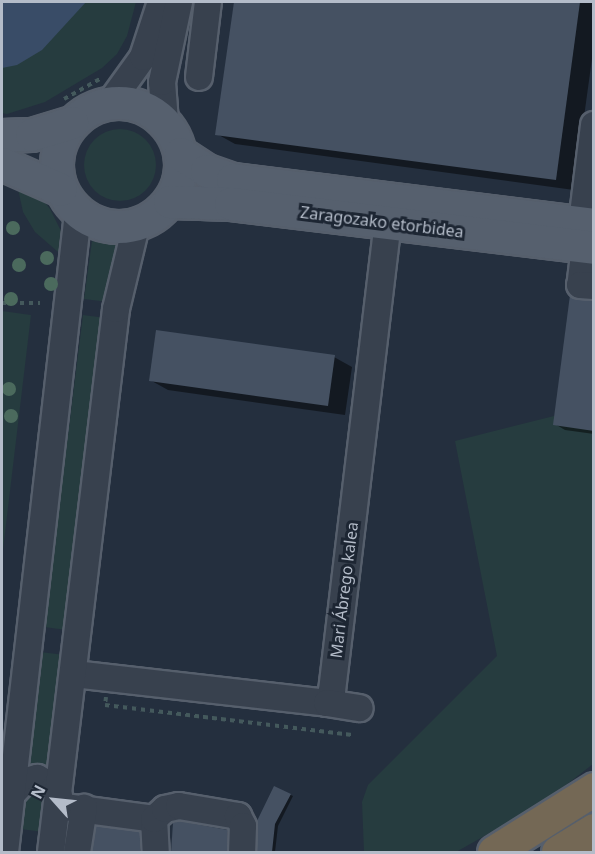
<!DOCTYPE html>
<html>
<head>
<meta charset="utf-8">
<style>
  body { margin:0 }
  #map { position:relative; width:595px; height:854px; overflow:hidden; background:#242f3e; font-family:"Noto Sans",sans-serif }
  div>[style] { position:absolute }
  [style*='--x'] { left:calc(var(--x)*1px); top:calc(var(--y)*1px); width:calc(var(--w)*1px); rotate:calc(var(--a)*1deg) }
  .green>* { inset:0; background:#263c3f }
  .round { border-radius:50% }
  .water>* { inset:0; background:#394c67 }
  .shadow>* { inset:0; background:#0007 }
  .building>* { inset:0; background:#455162 }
  .path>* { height:4px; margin-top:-2px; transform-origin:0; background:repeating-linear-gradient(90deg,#44595c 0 4.5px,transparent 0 9px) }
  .roads { filter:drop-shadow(2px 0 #565f6c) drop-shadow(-2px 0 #565f6c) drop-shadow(0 2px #565f6c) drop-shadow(0 -2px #565f6c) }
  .minor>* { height:26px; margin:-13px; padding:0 13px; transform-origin:13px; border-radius:13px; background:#38414e }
  .major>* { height:32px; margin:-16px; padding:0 16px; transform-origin:16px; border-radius:16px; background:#56606e }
  .major>.ring { margin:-16px; padding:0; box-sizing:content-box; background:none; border:32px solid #56606e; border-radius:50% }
  .highway>* { height:33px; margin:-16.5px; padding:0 16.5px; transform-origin:16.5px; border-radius:16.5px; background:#746855 }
  .trees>* { width:14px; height:14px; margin:-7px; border-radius:50%; background:#4b6a5d }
  span { translate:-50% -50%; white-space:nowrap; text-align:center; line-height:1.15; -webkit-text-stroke:6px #1d2633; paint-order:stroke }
  .street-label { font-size:16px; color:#b4bcc9 }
  .frame { position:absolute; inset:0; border:3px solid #b4bcc9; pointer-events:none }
  .north { position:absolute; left:24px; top:770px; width:60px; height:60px; -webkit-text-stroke:4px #1d2633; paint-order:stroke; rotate:297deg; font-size:16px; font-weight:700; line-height:24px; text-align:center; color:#b4bcc9 }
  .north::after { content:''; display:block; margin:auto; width:21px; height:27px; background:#b4bcc9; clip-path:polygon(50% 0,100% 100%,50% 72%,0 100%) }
</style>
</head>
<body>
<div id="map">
  <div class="green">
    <i style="clip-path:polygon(2px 2px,136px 2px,127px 36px,117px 54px,102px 68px,45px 102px,7px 114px,2px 113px)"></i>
    <i class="round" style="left:84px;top:129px;width:72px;height:72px"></i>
    <i style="clip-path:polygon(16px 180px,40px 196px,50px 209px,64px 237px,65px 258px,35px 232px,23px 212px)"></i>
    <i style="clip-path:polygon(92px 241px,118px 245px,108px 302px,84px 299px)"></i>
    <i style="clip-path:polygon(2px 311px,31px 315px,2px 558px)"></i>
    <i style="clip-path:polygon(83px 315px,106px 318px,67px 630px,44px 627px)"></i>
    <i style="clip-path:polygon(554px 416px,593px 431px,593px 764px,543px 803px,456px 852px,364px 852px,362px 802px,368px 785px,497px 656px,455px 441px)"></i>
    <i style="clip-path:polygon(40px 652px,65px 655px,50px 771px,26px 768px)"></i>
    <i style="clip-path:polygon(37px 787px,48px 797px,44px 832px,20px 829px,24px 795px)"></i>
  </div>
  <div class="water">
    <i style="clip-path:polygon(2px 2px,86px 2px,42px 50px,17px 65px,2px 68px)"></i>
  </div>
  <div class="shadow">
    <i style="clip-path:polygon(235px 2px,594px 2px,594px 44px,574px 190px,235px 144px,217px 134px)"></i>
    <i style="clip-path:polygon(594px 302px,594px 434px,565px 430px,555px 424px)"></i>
    <i style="clip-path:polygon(334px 357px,352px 367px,345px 415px,168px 390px,150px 380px)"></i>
    <i style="clip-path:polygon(275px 788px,293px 796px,278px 826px,275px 852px,257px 852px,258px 821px)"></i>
    <i style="clip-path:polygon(175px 824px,227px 831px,241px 839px,240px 852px,171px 852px)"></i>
    <i style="clip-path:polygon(98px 828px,139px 834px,153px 841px,151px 852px,94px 852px)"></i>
  </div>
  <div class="building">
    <i style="clip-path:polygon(234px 2px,580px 2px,556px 180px,215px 135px)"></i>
    <i style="clip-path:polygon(570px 295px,594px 301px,594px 431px,553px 425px)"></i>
    <i style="clip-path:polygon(156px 330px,335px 355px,328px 406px,149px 381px)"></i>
    <i style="clip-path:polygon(274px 786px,291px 794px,275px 824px,272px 852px,257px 852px,257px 821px)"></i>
    <i style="clip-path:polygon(179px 821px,228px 830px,227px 852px,171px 852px,173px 823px)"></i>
    <i style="clip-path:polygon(96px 826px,140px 832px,140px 852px,92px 852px)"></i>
  </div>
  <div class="path">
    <i style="--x:64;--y:99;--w:41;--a:-29.1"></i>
    <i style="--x:2;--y:303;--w:38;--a:0"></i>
    <i style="--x:106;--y:697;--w:8;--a:97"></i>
    <i style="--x:105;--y:705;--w:249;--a:6.9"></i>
  </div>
  <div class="roads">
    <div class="minor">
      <i style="--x:199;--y:77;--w:76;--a:-83.2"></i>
      <i style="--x:110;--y:103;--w:57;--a:-54.3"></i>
      <i style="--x:143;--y:57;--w:58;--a:-71.9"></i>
      <i style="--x:165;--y:122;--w:40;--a:-94.3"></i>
      <i style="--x:162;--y:82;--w:82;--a:-78"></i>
      <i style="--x:582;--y:223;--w:99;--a:-83"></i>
      <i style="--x:585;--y:247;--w:38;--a:97"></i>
      <i style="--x:580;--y:285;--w:14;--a:4"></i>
      <i style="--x:74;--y:674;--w:255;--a:6.5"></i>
      <i style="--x:327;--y:703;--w:13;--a:-67"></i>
      <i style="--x:332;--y:691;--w:471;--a:-83.2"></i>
      <i style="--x:327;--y:703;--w:33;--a:9"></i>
      <i style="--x:12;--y:794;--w:16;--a:-47"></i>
      <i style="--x:23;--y:782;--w:15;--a:-16"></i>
      <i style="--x:37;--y:778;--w:20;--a:27"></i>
      <i style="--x:55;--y:787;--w:10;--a:66"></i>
      <i style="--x:57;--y:806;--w:98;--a:7.6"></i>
      <i style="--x:154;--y:819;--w:33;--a:87"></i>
      <i style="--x:154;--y:819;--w:15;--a:-42"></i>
      <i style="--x:165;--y:809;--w:14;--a:-12"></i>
      <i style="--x:179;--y:806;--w:60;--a:9.6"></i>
      <i style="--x:238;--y:816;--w:11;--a:63"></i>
      <i style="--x:243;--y:826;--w:26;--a:92"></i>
      <i style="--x:5;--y:852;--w:643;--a:-83.48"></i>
      <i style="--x:51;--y:852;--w:547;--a:-83.17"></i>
      <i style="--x:116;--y:309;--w:85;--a:-76.5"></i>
      <i style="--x:77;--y:852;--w:45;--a:-81"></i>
    </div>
    <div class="major">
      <i class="ring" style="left:57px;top:103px;width:92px;height:92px"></i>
      <i style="--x:2;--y:136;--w:30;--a:-2"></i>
      <i style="--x:32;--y:135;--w:42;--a:-16.7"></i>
      <i style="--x:181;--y:154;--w:31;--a:33"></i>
      <i style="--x:207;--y:171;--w:28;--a:19"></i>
      <i style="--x:233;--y:180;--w:364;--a:7.1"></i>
      <i style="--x:2;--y:164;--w:64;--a:23.8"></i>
      <i style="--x:170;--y:202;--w:61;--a:1.9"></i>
      <i style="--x:231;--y:204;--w:366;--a:6.9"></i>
    </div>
    <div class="highway">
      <i style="--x:494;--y:852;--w:118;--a:-32.2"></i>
      <i style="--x:558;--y:852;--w:42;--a:-31.4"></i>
    </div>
  </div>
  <div class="trees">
    <i style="left:13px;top:228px"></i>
    <i style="left:47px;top:258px"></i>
    <i style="left:19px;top:265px"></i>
    <i style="left:51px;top:284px"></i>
    <i style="left:11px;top:299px"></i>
    <i style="left:9px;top:389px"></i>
    <i style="left:11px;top:416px"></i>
  </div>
  <div class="street-label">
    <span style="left:382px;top:222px;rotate:7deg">Zaragozako etorbidea</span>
    <span style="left:344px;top:590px;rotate:-83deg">Mari Ábrego kalea</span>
  </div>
  <div class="frame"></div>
  <div class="north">N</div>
</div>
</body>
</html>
